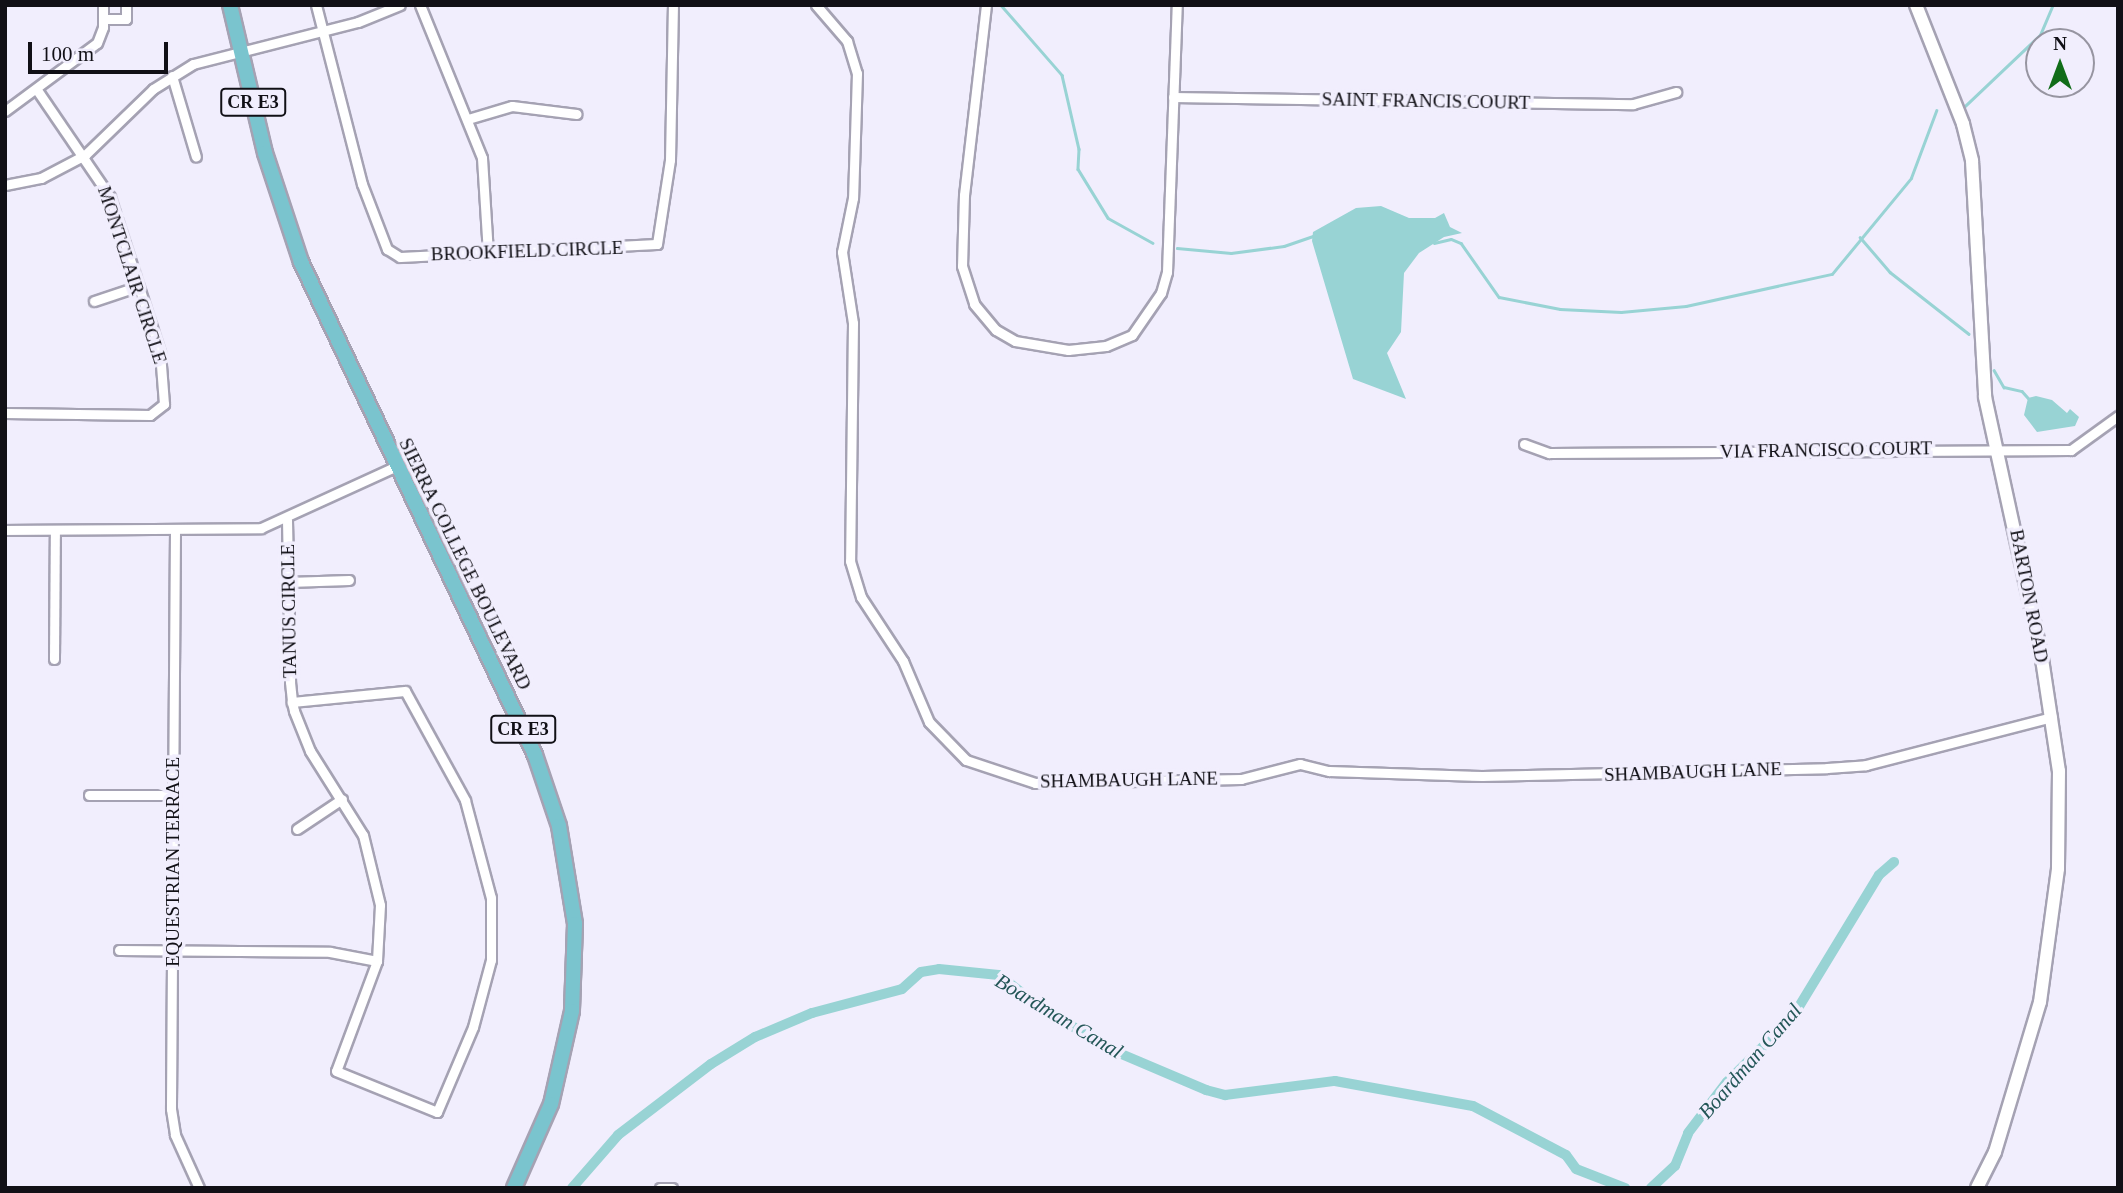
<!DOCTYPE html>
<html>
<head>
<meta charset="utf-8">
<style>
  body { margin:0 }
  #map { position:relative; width:2123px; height:1193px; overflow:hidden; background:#f1eefd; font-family:Georgia,serif }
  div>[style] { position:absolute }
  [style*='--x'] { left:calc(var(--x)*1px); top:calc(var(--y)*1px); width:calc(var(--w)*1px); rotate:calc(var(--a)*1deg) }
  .water>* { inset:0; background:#98d3d4 }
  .stream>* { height:2.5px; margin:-1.25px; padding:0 1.25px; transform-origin:1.25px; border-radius:1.25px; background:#98d3d4 }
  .canal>* { height:10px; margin:-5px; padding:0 5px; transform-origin:5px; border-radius:5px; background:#98d3d4 }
  .roads { filter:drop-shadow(2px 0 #a5a2b3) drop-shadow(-2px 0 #a5a2b3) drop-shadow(0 2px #a5a2b3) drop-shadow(0 -2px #a5a2b3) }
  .street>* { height:9px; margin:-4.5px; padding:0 4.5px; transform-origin:4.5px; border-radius:4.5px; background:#fff }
  .secondary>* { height:12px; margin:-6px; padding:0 6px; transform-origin:6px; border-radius:6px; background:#fff }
  .primary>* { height:14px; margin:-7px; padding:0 7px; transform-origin:7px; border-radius:7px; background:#7ac4ce }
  span { translate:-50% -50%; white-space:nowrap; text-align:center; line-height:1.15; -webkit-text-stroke:7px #f1eefd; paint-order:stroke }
  .shield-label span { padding:2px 5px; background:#f1eefd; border:2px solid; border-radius:5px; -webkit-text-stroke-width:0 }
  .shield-label { font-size:18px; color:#111016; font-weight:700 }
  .street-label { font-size:19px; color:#111016 }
  .water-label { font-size:21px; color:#235657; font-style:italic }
  .frame { position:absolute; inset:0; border:7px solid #111016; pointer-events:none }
  .north { position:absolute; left:2025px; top:28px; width:70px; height:70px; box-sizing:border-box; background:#f1eefd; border:2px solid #9795a1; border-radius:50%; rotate:0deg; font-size:19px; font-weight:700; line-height:28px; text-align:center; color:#111016 }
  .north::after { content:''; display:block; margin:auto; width:24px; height:32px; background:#116d19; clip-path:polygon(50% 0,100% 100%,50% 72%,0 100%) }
  .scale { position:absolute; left:28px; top:42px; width:140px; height:32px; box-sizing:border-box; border:4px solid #111016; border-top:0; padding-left:9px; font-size:21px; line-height:24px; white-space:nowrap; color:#111016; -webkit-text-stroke:5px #f1eefd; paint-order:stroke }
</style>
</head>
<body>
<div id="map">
  <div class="water">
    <i style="clip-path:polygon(1381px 206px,1409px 218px,1435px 218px,1444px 213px,1450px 227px,1462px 233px,1444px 237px,1419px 253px,1404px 273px,1401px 332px,1387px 353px,1406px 399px,1353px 379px,1312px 241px,1313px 232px,1356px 208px)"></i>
    <i style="clip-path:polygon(2036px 396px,2052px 400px,2067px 413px,2070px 409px,2079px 417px,2075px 426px,2037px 432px,2024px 415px,2028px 398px)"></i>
  </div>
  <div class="stream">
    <i style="--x:1001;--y:5;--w:93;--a:48.9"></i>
    <i style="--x:1062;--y:75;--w:76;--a:77.1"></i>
    <i style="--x:1079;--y:149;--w:20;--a:93"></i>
    <i style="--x:1078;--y:169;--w:57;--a:58.5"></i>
    <i style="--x:1108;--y:218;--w:51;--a:29.1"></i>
    <i style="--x:1964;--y:107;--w:105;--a:-43.5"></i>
    <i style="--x:2040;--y:35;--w:33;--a:-67"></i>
    <i style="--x:1860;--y:237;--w:46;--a:49.4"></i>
    <i style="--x:1890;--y:272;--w:100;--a:38.1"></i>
    <i style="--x:1434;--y:243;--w:17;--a:-13"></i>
    <i style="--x:1451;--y:239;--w:11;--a:22"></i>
    <i style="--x:1461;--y:243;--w:66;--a:54.9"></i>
    <i style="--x:1499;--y:297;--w:62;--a:11.1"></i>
    <i style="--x:1560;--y:309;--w:61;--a:2.8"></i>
    <i style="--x:1621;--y:312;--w:65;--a:-5.3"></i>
    <i style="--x:1686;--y:306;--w:149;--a:-12.4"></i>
    <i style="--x:1832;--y:274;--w:124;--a:-50.5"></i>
    <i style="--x:1911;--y:178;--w:72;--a:-69.5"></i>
    <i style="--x:1177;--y:248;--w:54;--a:5.3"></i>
    <i style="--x:1231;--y:253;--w:53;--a:-7.5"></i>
    <i style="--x:1284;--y:246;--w:31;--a:-19"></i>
    <i style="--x:1994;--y:370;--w:20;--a:60"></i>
    <i style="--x:2004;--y:387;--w:18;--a:13"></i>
    <i style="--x:2022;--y:391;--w:9;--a:49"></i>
  </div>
  <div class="canal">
    <i style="--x:572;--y:1188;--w:70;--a:-49"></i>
    <i style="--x:618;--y:1135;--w:117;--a:-37.4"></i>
    <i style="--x:711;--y:1064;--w:52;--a:-31.5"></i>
    <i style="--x:755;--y:1037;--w:62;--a:-22.8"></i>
    <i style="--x:812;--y:1013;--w:93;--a:-14.9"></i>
    <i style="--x:902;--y:989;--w:25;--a:-42"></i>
    <i style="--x:921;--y:972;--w:18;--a:-9"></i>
    <i style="--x:939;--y:969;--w:60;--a:5.7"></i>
    <i style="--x:999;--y:975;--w:57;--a:37.9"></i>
    <i style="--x:1044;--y:1010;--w:86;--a:29.8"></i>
    <i style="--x:1119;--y:1053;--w:95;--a:23"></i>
    <i style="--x:1206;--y:1090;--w:20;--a:15"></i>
    <i style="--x:1225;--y:1095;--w:111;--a:-7.3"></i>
    <i style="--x:1335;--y:1081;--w:140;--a:10.3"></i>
    <i style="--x:1473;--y:1106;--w:105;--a:27.8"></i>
    <i style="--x:1566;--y:1155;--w:17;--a:54"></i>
    <i style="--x:1576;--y:1169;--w:53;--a:21.2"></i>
    <i style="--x:1651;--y:1188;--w:33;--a:-43"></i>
    <i style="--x:1675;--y:1166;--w:35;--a:-68"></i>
    <i style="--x:1688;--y:1133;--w:64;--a:-52.6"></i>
    <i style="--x:1727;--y:1082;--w:91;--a:-44.6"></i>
    <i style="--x:1792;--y:1018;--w:167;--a:-58.7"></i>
    <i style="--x:1879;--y:875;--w:20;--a:-41"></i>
  </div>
  <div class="roads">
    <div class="street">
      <i style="--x:316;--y:5;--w:185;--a:75.6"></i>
      <i style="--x:362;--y:184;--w:70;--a:69"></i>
      <i style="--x:387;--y:249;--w:15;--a:32"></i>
      <i style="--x:400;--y:257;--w:257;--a:-2.9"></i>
      <i style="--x:657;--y:244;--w:85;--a:-81.2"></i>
      <i style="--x:670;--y:160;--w:155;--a:-88.9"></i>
      <i style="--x:420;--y:5;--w:165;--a:67.9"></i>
      <i style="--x:482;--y:158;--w:95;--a:86.4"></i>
      <i style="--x:816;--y:5;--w:48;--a:49.3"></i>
      <i style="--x:847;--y:41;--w:34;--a:73"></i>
      <i style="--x:857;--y:73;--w:125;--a:91.8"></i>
      <i style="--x:853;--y:198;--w:55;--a:101.5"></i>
      <i style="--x:842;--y:252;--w:72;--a:81.2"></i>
      <i style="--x:853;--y:323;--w:238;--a:90.7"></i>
      <i style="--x:850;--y:561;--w:38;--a:73"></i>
      <i style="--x:861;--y:597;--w:77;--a:56.7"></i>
      <i style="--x:903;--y:661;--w:66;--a:66.9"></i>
      <i style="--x:929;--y:722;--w:53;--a:45.8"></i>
      <i style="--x:966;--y:760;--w:73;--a:18.4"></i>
      <i style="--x:1035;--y:783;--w:206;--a:-1.1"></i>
      <i style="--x:1241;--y:779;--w:61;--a:-14.3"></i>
      <i style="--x:1300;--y:764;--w:30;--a:14"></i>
      <i style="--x:1329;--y:771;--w:153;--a:1.9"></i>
      <i style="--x:1482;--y:776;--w:345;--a:-1.3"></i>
      <i style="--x:1827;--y:768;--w:39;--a:-4"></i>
      <i style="--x:1866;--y:765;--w:192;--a:-14.5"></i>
      <i style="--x:986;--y:5;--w:191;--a:96.6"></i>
      <i style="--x:964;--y:195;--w:71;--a:91.6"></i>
      <i style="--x:962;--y:266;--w:40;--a:72"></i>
      <i style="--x:974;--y:304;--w:34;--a:50"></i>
      <i style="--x:996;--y:330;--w:22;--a:30"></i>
      <i style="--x:1015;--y:341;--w:54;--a:9.6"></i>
      <i style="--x:1068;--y:350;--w:38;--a:-6"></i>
      <i style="--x:1106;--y:346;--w:28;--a:-23"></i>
      <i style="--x:1132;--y:335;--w:51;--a:-55.4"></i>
      <i style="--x:1161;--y:293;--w:22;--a:-74"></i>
      <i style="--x:1167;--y:272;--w:267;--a:-87.9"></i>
      <i style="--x:103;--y:19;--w:23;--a:0"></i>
      <i style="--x:126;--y:19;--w:14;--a:-90"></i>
      <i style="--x:172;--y:76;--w:84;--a:73.5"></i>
      <i style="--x:1173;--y:97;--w:460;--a:0.9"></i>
      <i style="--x:1633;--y:104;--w:45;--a:-15.6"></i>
      <i style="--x:5;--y:111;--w:114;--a:-36.5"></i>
      <i style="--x:97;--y:43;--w:17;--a:-69"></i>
      <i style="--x:103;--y:27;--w:22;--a:-90"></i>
      <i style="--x:468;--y:119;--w:46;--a:-16.5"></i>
      <i style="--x:512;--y:106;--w:65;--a:7"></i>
      <i style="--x:5;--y:185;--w:37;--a:-11"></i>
      <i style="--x:41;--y:178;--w:50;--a:-27.6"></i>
      <i style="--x:85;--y:155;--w:95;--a:-44.1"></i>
      <i style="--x:153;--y:89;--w:47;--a:-32"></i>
      <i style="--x:193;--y:64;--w:170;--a:-14.3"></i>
      <i style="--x:358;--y:22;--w:45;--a:-22"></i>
      <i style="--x:94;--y:301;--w:47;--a:-18.4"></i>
      <i style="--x:5;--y:413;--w:145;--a:0.8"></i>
      <i style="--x:150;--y:415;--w:18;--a:-38"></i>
      <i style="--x:164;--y:404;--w:52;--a:-94.4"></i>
      <i style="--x:160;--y:352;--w:163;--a:-107.9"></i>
      <i style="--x:110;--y:197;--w:130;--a:-124.3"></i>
      <i style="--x:1524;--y:444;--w:27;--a:20"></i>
      <i style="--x:1549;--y:453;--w:522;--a:-0.33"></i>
      <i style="--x:2071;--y:450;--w:58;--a:-35.9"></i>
      <i style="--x:287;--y:520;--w:162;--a:88.9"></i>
      <i style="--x:290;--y:682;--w:20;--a:84"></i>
      <i style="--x:292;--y:702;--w:9;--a:77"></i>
      <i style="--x:294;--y:711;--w:43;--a:68.2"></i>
      <i style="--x:310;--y:751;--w:99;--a:57.8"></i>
      <i style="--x:363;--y:835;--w:72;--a:76.3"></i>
      <i style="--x:380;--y:905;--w:56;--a:93.1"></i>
      <i style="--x:377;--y:961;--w:117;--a:110.4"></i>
      <i style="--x:336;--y:1071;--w:109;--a:22.1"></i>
      <i style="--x:437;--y:1112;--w:92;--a:-67"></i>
      <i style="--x:473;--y:1027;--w:69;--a:-75"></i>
      <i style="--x:491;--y:960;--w:62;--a:-90"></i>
      <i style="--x:491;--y:898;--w:101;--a:-104.9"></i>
      <i style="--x:465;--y:800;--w:124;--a:-118.8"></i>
      <i style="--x:405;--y:691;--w:114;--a:174.4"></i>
      <i style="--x:5;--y:530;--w:256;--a:-0.4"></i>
      <i style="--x:261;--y:528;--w:149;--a:-24.5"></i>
      <i style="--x:175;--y:531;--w:578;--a:90.4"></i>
      <i style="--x:171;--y:1109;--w:26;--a:81"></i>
      <i style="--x:175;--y:1135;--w:58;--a:65.6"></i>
      <i style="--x:288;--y:582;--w:61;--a:-1.9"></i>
      <i style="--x:54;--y:659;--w:128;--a:-89.6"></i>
      <i style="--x:89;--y:795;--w:84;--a:0"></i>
      <i style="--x:297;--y:829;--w:54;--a:-33.7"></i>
      <i style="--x:119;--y:950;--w:211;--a:0.5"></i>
      <i style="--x:330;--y:952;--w:48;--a:10.8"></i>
      <i style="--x:660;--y:1188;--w:12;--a:0"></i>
    </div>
    <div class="secondary">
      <i style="--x:1916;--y:5;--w:128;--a:68.4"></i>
      <i style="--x:1963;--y:124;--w:38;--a:76"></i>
      <i style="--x:1972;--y:161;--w:236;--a:86.8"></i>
      <i style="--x:1985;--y:397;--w:268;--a:77.7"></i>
      <i style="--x:2042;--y:659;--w:113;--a:81.4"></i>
      <i style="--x:2059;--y:771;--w:98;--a:90.6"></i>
      <i style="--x:2058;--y:869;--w:134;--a:97.7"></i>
      <i style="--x:2040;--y:1002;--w:157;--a:106.7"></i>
      <i style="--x:1995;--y:1152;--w:40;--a:116.6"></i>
    </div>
    <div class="primary">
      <i style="--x:230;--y:5;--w:152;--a:76.7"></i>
      <i style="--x:265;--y:153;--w:115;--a:71.7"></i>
      <i style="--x:301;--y:262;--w:546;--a:64.61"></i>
      <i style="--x:535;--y:755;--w:75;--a:71.3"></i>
      <i style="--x:559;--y:826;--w:99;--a:80.7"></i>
      <i style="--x:575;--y:924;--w:87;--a:92"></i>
      <i style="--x:572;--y:1011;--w:95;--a:102.7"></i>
      <i style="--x:551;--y:1104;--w:92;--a:113.8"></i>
    </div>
  </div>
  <div class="shield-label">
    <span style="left:253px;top:102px">CR E3</span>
    <span style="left:523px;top:729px">CR E3</span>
  </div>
  <div class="street-label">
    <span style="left:1426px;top:101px;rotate:1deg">SAINT FRANCIS COURT</span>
    <span style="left:527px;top:251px;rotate:-2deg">BROOKFIELD CIRCLE</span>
    <span style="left:132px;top:275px;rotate:72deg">MONTCLAIR CIRCLE</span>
    <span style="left:1826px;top:450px;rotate:-1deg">VIA FRANCISCO COURT</span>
    <span style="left:465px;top:564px;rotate:64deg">SIERRA COLLEGE BOULEVARD</span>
    <span style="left:2029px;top:596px;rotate:79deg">BARTON ROAD</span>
    <span style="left:289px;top:611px;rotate:-91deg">TANUS CIRCLE</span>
    <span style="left:1693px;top:772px;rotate:-2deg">SHAMBAUGH LANE</span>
    <span style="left:1129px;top:780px;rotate:-1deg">SHAMBAUGH LANE</span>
    <span style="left:173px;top:862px;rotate:-90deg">EQUESTRIAN TERRACE</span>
  </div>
  <div class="water-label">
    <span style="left:1059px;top:1016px;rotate:31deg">Boardman Canal</span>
    <span style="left:1750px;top:1061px;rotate:-49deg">Boardman Canal</span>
  </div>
  <div class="frame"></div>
  <div class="north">N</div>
  <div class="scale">100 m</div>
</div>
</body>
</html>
